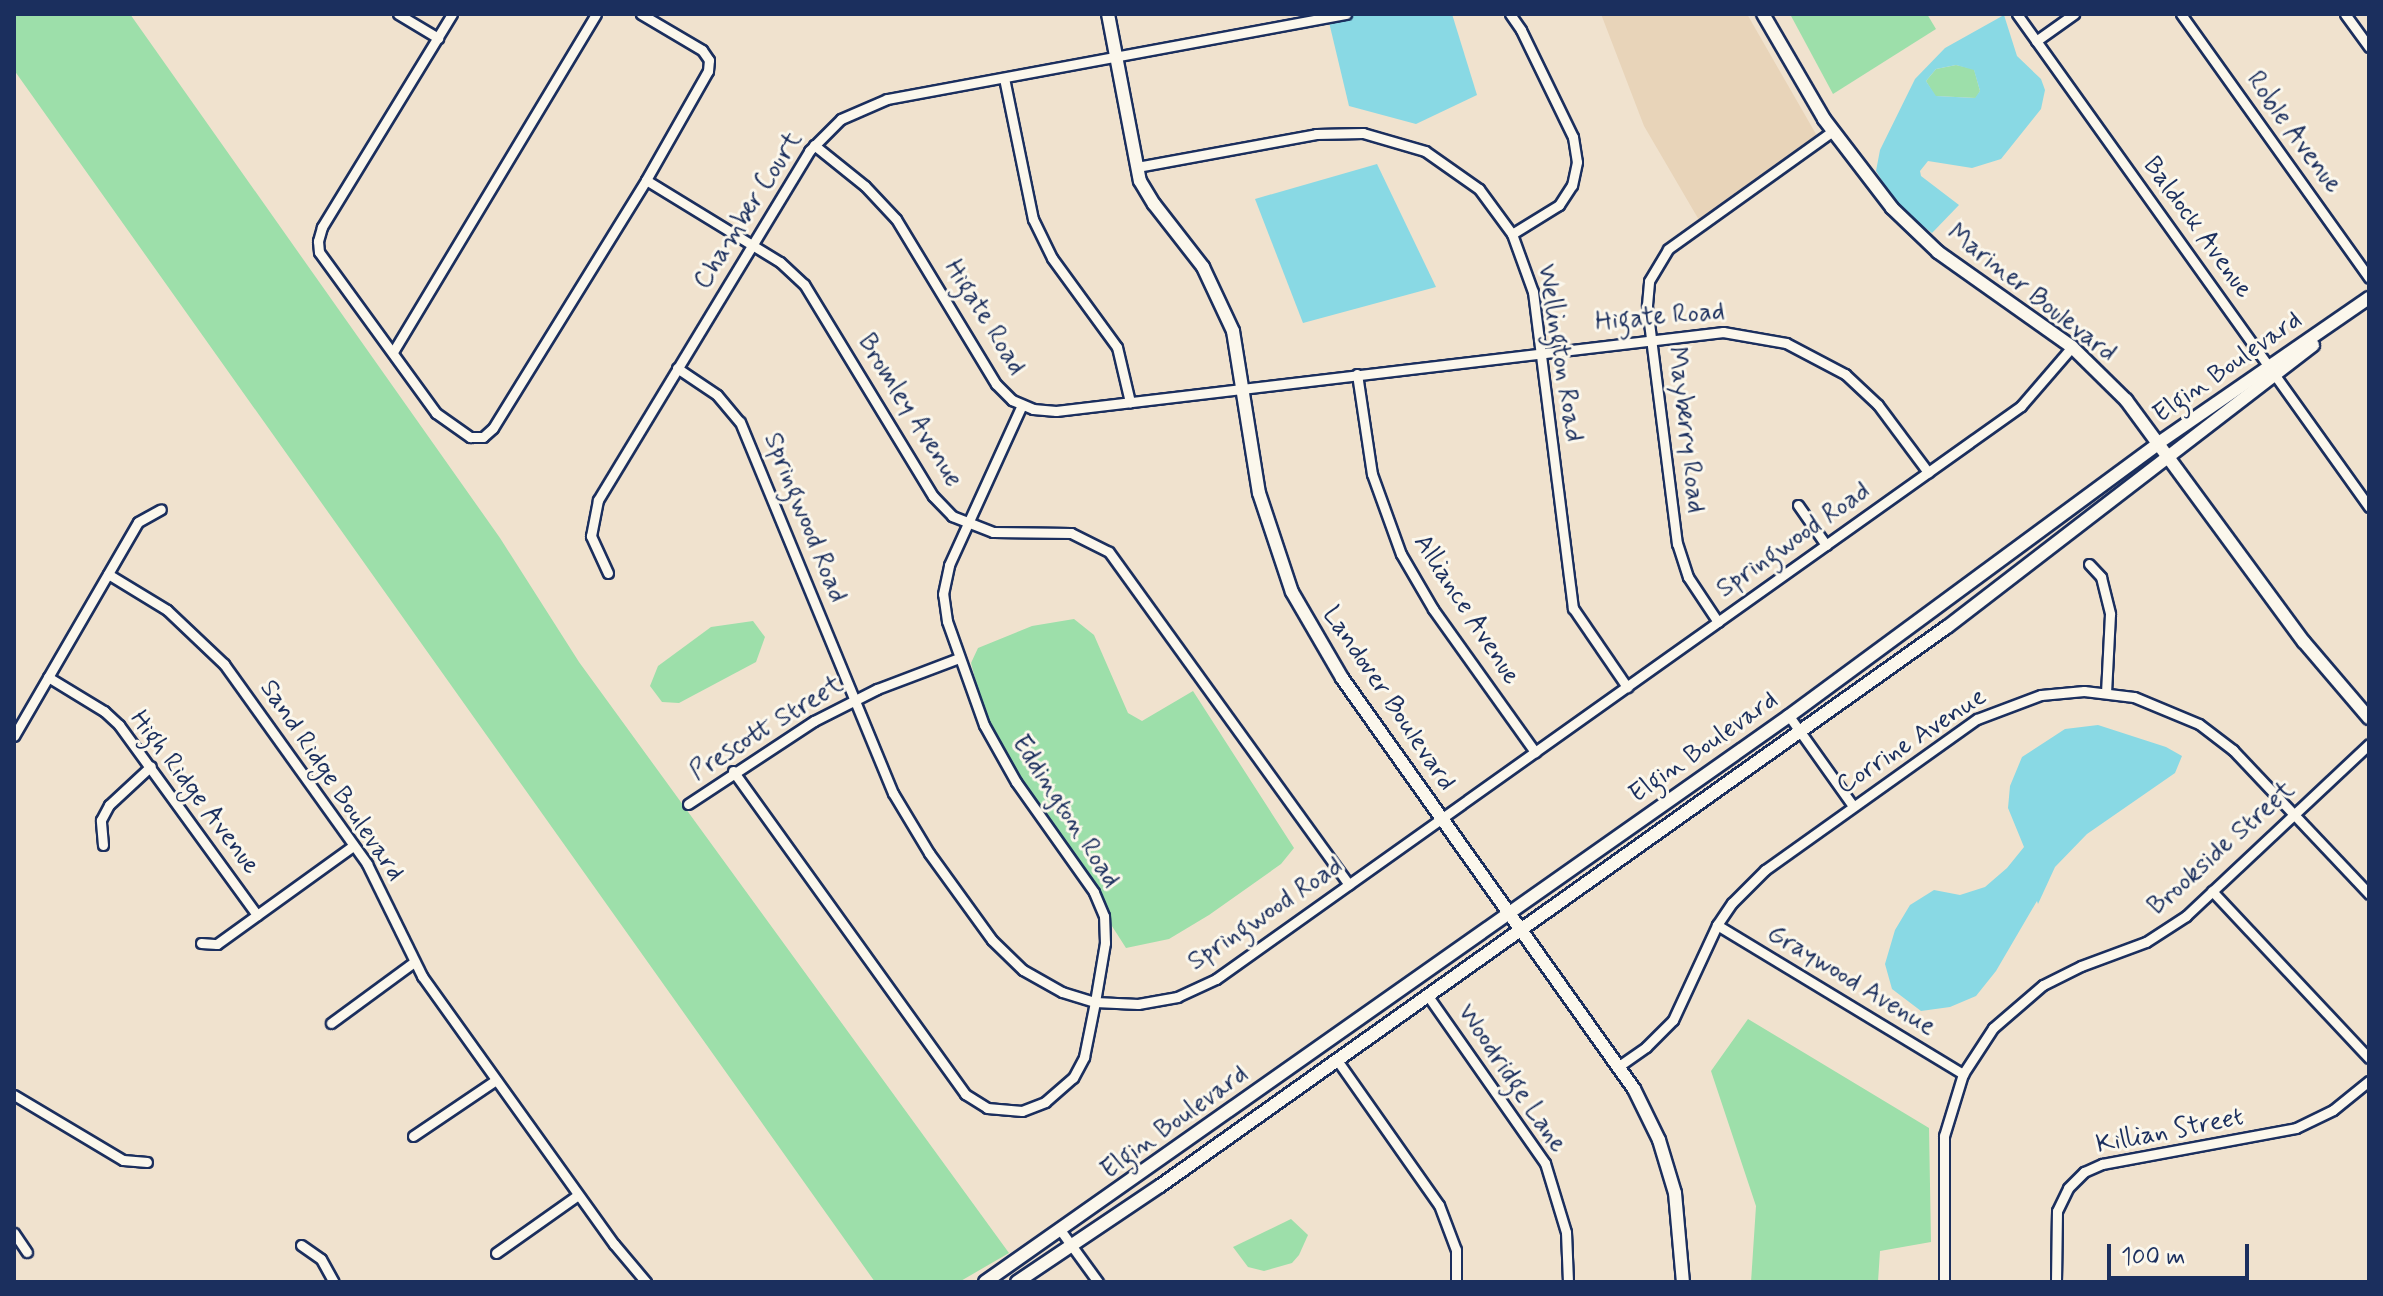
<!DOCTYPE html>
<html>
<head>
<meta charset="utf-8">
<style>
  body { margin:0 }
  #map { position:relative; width:2383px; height:1296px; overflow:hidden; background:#f0e2ce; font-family:Mynerve,sans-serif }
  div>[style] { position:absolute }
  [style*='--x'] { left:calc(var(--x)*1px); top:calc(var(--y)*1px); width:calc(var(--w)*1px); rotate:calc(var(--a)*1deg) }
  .built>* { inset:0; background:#e8d4b9 }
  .green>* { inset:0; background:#9ddfaa }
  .water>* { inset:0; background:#89d9e4 }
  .roads { filter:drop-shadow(2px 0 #1b2f5e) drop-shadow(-2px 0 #1b2f5e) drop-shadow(0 2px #1b2f5e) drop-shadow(0 -2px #1b2f5e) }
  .street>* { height:9px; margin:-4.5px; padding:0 4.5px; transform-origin:4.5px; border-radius:4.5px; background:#fbf7ec }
  .secondary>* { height:12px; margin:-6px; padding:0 6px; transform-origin:6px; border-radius:6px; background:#fbf7ec }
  span { translate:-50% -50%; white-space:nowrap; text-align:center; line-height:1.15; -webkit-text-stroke:6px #fbf7ec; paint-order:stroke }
  .street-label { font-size:26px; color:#1b2f5e }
  .frame { position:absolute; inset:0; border:16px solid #1b2f5e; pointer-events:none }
  .scale { position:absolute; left:2107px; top:1244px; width:142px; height:36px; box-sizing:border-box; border:4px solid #1b2f5e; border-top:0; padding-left:10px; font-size:24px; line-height:28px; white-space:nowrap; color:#1b2f5e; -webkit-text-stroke:6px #fbf7ec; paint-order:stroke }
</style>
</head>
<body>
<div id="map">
  <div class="built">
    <i style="clip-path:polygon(1601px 14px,1747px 14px,1824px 148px,1774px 178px,1706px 232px,1644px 126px)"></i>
  </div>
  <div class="green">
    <i style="clip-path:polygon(14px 14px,130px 14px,500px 538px,579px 662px,1009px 1253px,959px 1282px,875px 1282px,14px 70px)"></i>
    <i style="clip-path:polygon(1790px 14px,1927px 14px,1936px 29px,1833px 94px)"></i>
    <i style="clip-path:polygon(1956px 65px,1974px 69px,1980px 91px,1976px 98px,1935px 96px,1926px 81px,1936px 69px)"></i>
    <i style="clip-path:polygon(1074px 619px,1094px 635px,1128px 713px,1142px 721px,1193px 691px,1294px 848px,1281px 864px,1209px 915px,1169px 939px,1126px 948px,1017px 778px,984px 713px,971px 663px,978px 648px,1032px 626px)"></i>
    <i style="clip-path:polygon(753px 621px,765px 637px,756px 662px,679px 703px,662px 702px,650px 686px,658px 666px,711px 627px)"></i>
    <i style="clip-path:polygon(1748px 1019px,1929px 1128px,1931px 1242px,1880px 1251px,1878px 1282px,1751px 1282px,1756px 1206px,1711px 1071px)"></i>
    <i style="clip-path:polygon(1291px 1219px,1308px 1235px,1299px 1255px,1292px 1263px,1264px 1271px,1248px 1267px,1233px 1247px)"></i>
  </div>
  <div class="water">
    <i style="clip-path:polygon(1358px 14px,1452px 14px,1477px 95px,1416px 124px,1349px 106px,1328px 18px)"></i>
    <i style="clip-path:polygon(evenodd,2004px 15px,2017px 56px,2041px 79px,2045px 90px,2041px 109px,2001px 159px,1972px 168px,1928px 161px,1920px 171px,1921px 176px,1959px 205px,1932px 233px,1899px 208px,1876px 171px,1880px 150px,1915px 79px,1945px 48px,2004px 15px,1956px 65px,1974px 70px,1980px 91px,1975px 98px,1936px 96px,1926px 81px,1936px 69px,1956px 65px)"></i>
    <i style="clip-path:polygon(1377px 164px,1436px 287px,1303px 323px,1255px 199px)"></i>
    <i style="clip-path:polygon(2098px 725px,2166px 747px,2182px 756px,2175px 773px,2087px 834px,2055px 867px,2038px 904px,2037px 901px,1996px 971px,1976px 996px,1950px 1007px,1921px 1011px,1892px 989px,1885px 964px,1895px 930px,1910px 905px,1934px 890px,1960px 895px,1985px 887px,2007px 868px,2024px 847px,2008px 808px,2010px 786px,2022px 757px,2065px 729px)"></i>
  </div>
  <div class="roads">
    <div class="street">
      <i style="--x:398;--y:14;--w:47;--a:31"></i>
      <i style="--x:452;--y:14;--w:250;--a:121.4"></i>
      <i style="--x:322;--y:227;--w:15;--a:106"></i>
      <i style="--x:318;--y:241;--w:11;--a:85"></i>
      <i style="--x:319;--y:252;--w:199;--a:54"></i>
      <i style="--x:436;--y:413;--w:42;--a:35.2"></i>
      <i style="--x:470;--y:437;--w:13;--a:0"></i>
      <i style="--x:483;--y:437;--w:13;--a:-42"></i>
      <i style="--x:493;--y:428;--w:291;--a:-58.3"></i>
      <i style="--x:646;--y:180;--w:125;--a:-60.4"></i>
      <i style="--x:708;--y:71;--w:11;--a:-85"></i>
      <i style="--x:709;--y:60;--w:12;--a:-125"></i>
      <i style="--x:702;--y:50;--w:71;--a:-149.5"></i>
      <i style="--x:1510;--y:14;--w:19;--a:55"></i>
      <i style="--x:1521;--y:30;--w:119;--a:64.1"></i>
      <i style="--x:1573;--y:137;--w:25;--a:81"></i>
      <i style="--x:1577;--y:162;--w:24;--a:102"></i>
      <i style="--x:1572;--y:185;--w:24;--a:123"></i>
      <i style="--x:1559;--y:205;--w:55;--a:148.3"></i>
      <i style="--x:2017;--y:14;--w:606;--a:54.47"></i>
      <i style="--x:2181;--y:14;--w:324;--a:54.5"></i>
      <i style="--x:2345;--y:14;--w:41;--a:54"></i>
      <i style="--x:2036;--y:41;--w:47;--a:-35.4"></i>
      <i style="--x:1004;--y:78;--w:144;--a:78.4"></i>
      <i style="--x:1033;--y:219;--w:43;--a:64"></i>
      <i style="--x:1052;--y:258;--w:110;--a:53.9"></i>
      <i style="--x:1117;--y:347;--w:57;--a:76.7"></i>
      <i style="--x:814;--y:145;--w:65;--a:38.8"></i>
      <i style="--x:865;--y:186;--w:45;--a:46.8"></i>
      <i style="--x:896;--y:219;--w:193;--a:58.8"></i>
      <i style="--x:996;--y:384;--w:23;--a:45"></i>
      <i style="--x:1012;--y:400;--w:23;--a:23"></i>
      <i style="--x:1033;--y:409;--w:23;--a:5"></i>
      <i style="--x:1056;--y:411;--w:672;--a:-6.75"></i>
      <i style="--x:1723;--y:332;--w:64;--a:9.9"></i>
      <i style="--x:1786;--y:343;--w:67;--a:27.7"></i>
      <i style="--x:1845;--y:374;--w:45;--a:43.2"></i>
      <i style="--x:1878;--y:405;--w:84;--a:53.3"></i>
      <i style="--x:1137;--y:167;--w:182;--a:-10.4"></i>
      <i style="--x:1316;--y:134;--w:47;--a:-1.2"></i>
      <i style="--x:1363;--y:133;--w:65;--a:16.2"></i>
      <i style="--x:1425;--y:151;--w:66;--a:35.1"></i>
      <i style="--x:1479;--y:189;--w:56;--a:53.7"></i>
      <i style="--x:1512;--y:234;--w:62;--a:70.1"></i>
      <i style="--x:1533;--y:292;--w:319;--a:82.8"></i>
      <i style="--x:1573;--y:608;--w:96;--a:55.6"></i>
      <i style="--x:646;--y:180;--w:157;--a:31.5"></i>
      <i style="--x:780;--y:262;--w:33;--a:43"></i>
      <i style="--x:804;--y:284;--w:248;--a:58.7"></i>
      <i style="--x:933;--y:496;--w:28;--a:46"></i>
      <i style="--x:952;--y:516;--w:44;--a:21.3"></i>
      <i style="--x:993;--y:532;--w:78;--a:0.7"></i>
      <i style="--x:1071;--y:533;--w:42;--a:26.6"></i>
      <i style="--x:1109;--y:552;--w:410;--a:54.2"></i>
      <i style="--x:393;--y:352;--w:394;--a:-59"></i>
      <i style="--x:677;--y:368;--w:48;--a:34"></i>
      <i style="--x:717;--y:395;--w:35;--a:50"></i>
      <i style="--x:740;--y:422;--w:401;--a:67.6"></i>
      <i style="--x:893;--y:793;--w:70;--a:59"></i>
      <i style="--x:929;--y:853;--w:107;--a:54.1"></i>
      <i style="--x:992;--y:940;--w:43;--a:44.1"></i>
      <i style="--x:1023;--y:970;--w:45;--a:29.4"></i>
      <i style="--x:1062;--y:992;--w:34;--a:17"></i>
      <i style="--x:1095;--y:1002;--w:43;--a:2.7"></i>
      <i style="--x:1138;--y:1004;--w:40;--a:-10"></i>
      <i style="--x:1177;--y:997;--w:43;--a:-24.8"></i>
      <i style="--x:1216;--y:979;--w:988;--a:-35.44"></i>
      <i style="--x:2021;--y:406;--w:78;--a:-49.2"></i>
      <i style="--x:1357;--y:374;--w:101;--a:81.5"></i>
      <i style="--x:1372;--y:474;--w:85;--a:70.1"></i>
      <i style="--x:1401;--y:554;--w:64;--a:59.8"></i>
      <i style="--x:1433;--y:609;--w:176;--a:54.5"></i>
      <i style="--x:1798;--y:505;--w:49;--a:55"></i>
      <i style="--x:2089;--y:564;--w:18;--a:47"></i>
      <i style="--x:2101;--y:577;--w:38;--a:76"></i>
      <i style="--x:2110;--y:614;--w:78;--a:92.9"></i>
      <i style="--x:608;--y:573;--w:41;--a:-114.7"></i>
      <i style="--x:591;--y:536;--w:37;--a:-79"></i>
      <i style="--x:598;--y:500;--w:408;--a:-58.8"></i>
      <i style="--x:809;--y:151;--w:45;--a:-45"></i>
      <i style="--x:841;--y:119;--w:50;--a:-23.5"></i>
      <i style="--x:887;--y:99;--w:467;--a:-10.5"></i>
      <i style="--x:108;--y:574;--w:69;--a:31.4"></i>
      <i style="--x:167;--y:610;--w:79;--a:43.5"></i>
      <i style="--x:224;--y:664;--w:246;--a:54.4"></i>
      <i style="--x:367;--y:864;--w:125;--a:63.8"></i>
      <i style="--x:422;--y:976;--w:330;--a:54.4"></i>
      <i style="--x:614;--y:1244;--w:50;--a:49.9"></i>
      <i style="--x:1718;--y:622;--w:54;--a:-123.7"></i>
      <i style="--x:1688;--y:577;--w:35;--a:-108"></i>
      <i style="--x:1677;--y:544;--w:241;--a:-97.2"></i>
      <i style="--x:1647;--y:305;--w:24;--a:-85"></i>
      <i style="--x:1649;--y:281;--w:37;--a:-59"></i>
      <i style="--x:1668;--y:249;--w:203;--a:-35.6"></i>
      <i style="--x:48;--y:677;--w:66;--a:31.3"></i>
      <i style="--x:104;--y:711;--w:21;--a:43"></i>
      <i style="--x:119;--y:725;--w:235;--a:54"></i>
      <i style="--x:1789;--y:716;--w:110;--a:54.6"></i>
      <i style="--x:14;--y:736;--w:247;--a:-59.9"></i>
      <i style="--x:138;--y:522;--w:26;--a:-29"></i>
      <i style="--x:733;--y:771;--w:398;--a:54.3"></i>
      <i style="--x:965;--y:1094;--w:26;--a:32"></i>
      <i style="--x:987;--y:1108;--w:35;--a:5"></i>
      <i style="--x:1022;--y:1111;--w:25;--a:-21"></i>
      <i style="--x:1045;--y:1102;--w:37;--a:-41"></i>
      <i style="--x:1073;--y:1078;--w:24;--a:-62"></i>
      <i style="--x:1084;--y:1057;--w:56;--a:-78.7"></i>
      <i style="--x:1095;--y:1002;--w:60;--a:-80.4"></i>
      <i style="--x:1105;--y:943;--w:27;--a:-92"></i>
      <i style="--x:1104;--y:916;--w:26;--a:-113"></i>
      <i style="--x:1094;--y:892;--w:135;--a:-125.3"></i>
      <i style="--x:1016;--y:782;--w:65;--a:-119.3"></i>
      <i style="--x:984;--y:725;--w:110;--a:-109.6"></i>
      <i style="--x:947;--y:621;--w:27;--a:-98"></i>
      <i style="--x:943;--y:594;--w:30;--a:-78"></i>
      <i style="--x:949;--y:565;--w:176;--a:-65.5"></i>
      <i style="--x:688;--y:804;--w:151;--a:-33.4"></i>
      <i style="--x:814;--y:721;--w:71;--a:-26.9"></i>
      <i style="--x:877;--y:689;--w:88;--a:-20.7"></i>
      <i style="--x:103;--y:845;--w:25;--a:-95"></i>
      <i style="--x:101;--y:820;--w:17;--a:-62"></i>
      <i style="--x:109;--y:805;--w:57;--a:-42.9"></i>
      <i style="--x:2212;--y:891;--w:229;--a:46.8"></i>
      <i style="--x:1717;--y:925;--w:288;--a:31.2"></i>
      <i style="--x:201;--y:943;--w:16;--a:4"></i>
      <i style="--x:217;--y:944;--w:168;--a:-35.8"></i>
      <i style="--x:1428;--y:996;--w:204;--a:55"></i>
      <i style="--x:1545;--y:1163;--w:72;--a:73.1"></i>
      <i style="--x:1566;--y:1232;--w:50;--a:87.7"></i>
      <i style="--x:331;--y:1023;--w:103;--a:-36.3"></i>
      <i style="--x:1337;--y:1060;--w:177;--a:54.9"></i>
      <i style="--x:1439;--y:1205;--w:48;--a:69.3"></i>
      <i style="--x:1456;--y:1250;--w:32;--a:90"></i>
      <i style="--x:1619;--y:1066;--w:33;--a:-35"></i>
      <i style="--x:1646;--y:1047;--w:38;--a:-45"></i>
      <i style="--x:1673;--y:1020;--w:105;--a:-65.1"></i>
      <i style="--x:1717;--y:925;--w:27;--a:-56"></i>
      <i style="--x:1732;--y:903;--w:47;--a:-45"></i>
      <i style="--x:1765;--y:870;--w:260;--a:-35.5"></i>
      <i style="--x:1977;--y:719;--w:68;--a:-20.6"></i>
      <i style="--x:2041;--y:695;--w:43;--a:-5.3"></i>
      <i style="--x:2084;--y:691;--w:50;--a:6.8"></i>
      <i style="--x:2134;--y:697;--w:70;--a:22.6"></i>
      <i style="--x:2199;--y:724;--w:43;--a:37.4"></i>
      <i style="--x:2233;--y:750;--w:198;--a:46.6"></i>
      <i style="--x:14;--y:1095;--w:127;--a:30.8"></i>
      <i style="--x:123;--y:1160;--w:24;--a:5"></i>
      <i style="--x:413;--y:1136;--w:100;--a:-34"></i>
      <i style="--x:1061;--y:1231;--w:63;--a:54"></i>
      <i style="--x:14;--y:1233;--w:23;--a:56"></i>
      <i style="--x:301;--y:1245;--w:24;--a:35"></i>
      <i style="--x:321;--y:1259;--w:26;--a:61"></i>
      <i style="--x:496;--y:1253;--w:100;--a:-35.3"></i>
      <i style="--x:1944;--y:1282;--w:146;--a:-90"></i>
      <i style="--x:1944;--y:1136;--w:65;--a:-73"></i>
      <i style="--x:1963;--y:1074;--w:55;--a:-56.9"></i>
      <i style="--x:1993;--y:1028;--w:66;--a:-40.7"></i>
      <i style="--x:2043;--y:985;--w:42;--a:-26.6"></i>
      <i style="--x:2081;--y:966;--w:69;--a:-20.3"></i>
      <i style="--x:2146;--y:942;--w:48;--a:-33"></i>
      <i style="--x:2186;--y:916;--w:251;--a:-43.2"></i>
      <i style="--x:2056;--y:1282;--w:71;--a:-89.2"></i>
      <i style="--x:2057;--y:1211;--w:25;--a:-64"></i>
      <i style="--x:2068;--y:1188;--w:23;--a:-45"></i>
      <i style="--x:2084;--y:1172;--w:20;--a:-24"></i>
      <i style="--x:2102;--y:1164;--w:197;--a:-10.5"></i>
      <i style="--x:2296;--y:1128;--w:41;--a:-25.9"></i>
      <i style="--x:2333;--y:1110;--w:46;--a:-38.9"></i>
    </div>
    <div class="secondary">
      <i style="--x:1108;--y:14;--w:170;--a:79.2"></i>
      <i style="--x:1140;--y:181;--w:27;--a:59"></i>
      <i style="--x:1154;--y:204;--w:80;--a:52.1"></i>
      <i style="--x:1203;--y:267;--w:71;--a:64.9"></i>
      <i style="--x:1233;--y:331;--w:164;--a:80.9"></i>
      <i style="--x:1259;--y:493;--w:104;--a:71.6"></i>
      <i style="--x:1292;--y:592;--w:99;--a:59.8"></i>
      <i style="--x:1342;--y:678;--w:504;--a:54.61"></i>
      <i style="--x:1634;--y:1089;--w:57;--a:63.9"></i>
      <i style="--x:1659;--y:1140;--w:55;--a:73.2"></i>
      <i style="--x:1675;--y:1193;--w:89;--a:84.9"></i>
      <i style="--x:1763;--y:14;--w:121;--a:59.8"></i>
      <i style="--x:1824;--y:119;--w:112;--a:52.6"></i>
      <i style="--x:1892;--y:208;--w:64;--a:43.7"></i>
      <i style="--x:1938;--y:252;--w:164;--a:35.3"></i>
      <i style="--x:2072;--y:347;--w:76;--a:44.5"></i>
      <i style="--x:2126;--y:400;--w:300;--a:53.7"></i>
      <i style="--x:2304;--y:642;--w:100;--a:49.5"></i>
      <i style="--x:985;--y:1282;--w:983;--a:-35.14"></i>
      <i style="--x:1789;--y:716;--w:461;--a:-36.4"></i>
      <i style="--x:2160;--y:442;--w:254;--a:-34.6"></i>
      <i style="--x:1017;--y:1282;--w:172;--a:-33.9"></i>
      <i style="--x:1160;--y:1186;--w:965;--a:-35.39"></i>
      <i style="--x:1947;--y:627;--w:462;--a:-37.6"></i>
    </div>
  </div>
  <div class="street-label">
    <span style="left:2293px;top:133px;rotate:54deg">Roble Avenue</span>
    <span style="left:749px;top:211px;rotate:-58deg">Chamber Court</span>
    <span style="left:2197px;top:228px;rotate:54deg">Baldock Avenue</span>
    <span style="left:2031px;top:294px;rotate:38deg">Mariner Boulevard</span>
    <span style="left:984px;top:318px;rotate:58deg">Higate Road</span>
    <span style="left:1660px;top:318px;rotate:-5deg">Higate Road</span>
    <span style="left:1559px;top:353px;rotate:81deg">Wellington Road</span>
    <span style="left:2228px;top:368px;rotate:-35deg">Elgin Boulevard</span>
    <span style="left:909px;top:411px;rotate:58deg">Bromley Avenue</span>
    <span style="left:1685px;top:430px;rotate:83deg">Mayberry Road</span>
    <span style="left:804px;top:518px;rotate:68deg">Springwood Road</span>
    <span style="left:1794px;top:541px;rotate:-35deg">Springwood Road</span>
    <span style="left:1466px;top:610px;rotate:57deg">Alliance Avenue</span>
    <span style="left:1388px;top:699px;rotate:56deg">Landover Boulevard</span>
    <span style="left:767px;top:729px;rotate:-32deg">Prescott Street</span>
    <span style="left:1912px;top:742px;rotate:-33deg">Corrine Avenue</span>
    <span style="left:1704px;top:748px;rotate:-35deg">Elgin Boulevard</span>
    <span style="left:331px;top:781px;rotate:56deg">Sand Ridge Boulevard</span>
    <span style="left:194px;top:793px;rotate:53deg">High Ridge Avenue</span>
    <span style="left:1065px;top:812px;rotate:57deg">Eddington Road</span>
    <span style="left:2222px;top:849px;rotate:-42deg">Brookside Street</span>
    <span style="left:1266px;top:915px;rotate:-34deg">Springwood Road</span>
    <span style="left:1851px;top:981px;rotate:31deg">Graywood Avenue</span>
    <span style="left:1511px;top:1079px;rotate:56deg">Woodridge Lane</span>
    <span style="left:1175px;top:1123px;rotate:-36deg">Elgin Boulevard</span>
    <span style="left:2170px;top:1132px;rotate:-11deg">Killian Street</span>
  </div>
  <div class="frame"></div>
  <div class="scale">100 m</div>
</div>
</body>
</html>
